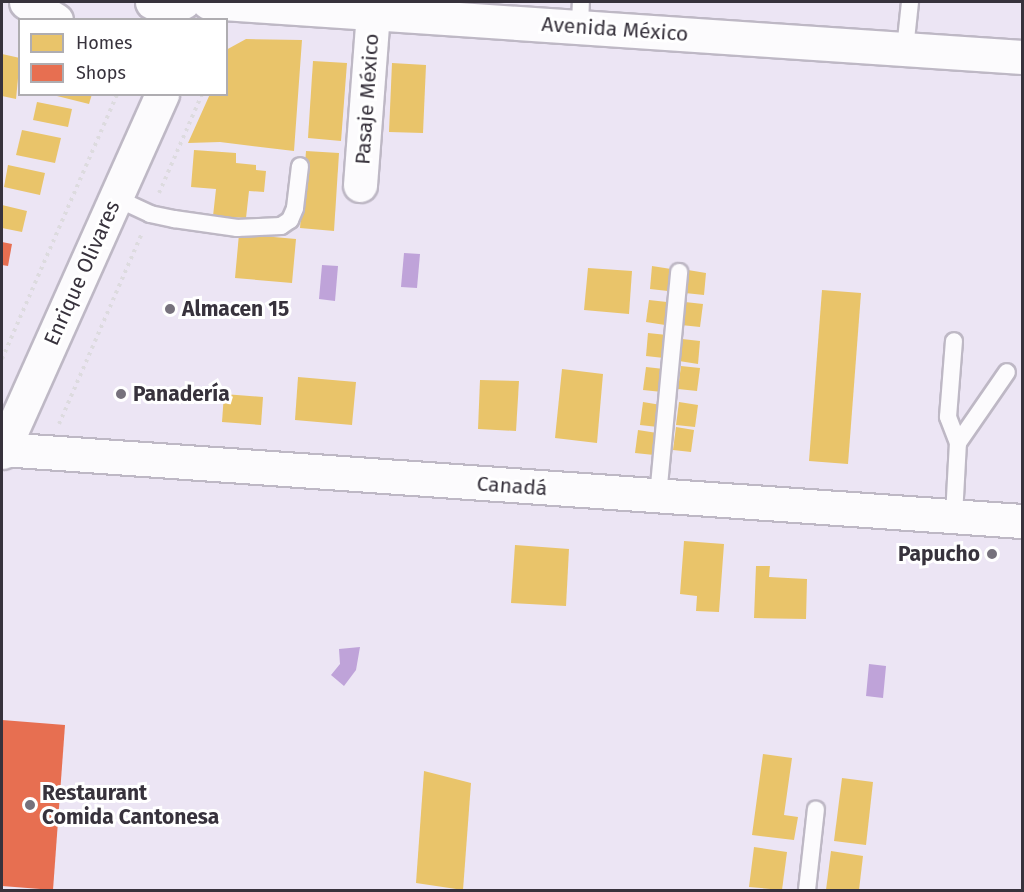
<!DOCTYPE html>
<html>
<head>
<meta charset="utf-8">
<style>
  body { margin:0 }
  #map { position:relative; width:1024px; height:892px; overflow:hidden; background:#ece5f4; font-family:"Fira Sans",sans-serif }
  div>[style] { position:absolute }
  [style*='--x'] { left:calc(var(--x)*1px); top:calc(var(--y)*1px); width:calc(var(--w)*1px); rotate:calc(var(--a)*1deg) }
  .water>* { inset:0; background:#bfa3d9 }
  .homes>* { inset:0; background:#e9c46a }
  .shops>* { inset:0; background:#e76f51 }
  .path>* { height:4px; margin-top:-2px; transform-origin:0; background:repeating-linear-gradient(90deg,#dddbdf 0 3px,transparent 0 7.5px) }
  .roads { filter:drop-shadow(2px 0 #beb8c5) drop-shadow(-2px 0 #beb8c5) drop-shadow(0 2px #beb8c5) drop-shadow(0 -2px #beb8c5) }
  .lane>* { height:16px; margin:-8px; padding:0 8px; transform-origin:8px; border-radius:8px; background:#fcfbfd }
  .street>* { height:33px; margin:-16.5px; padding:0 16.5px; transform-origin:16.5px; border-radius:16.5px; background:#fcfbfd }
  .secondary>* { height:33px; margin:-16.5px; padding:0 16.5px; transform-origin:16.5px; border-radius:16.5px; background:#fcfbfd }
  .dots>* { width:16px; height:16px; translate:-50% -50%; box-sizing:border-box; border:3px solid #fff; border-radius:50% }
  span { translate:-50% -50%; white-space:nowrap; text-align:center; line-height:1.15; -webkit-text-stroke:6px #fff; paint-order:stroke }
  .street-label { font-size:21px; color:#37323c }
  .poi-label { font-size:21px; color:#37323c; font-weight:700 }
  .left { translate:0 -50%; text-align:left }
  .right { translate:-100% -50%; text-align:right }
  .frame { position:absolute; inset:0; border:3px solid #37323c; pointer-events:none }
  .legend { position:absolute; left:18px; top:18px; width:210px; height:78px; box-sizing:border-box; background:#fff; border:2px solid #afadb1; margin:0; padding:8px 10px; list-style:none; font-size:18px; color:#37323c }
  .legend li { display:flex; align-items:center; gap:12px; height:30px }
  .legend b { width:30px; border:2px solid #afadb1 }
</style>
</head>
<body>
<div id="map">
  <div class="water">
    <i style="clip-path:polygon(404px 253px,420px 254px,417px 288px,401px 287px)"></i>
    <i style="clip-path:polygon(322px 265px,338px 266px,335px 301px,319px 299px)"></i>
    <i style="clip-path:polygon(360px 647px,356px 670px,344px 686px,331px 675px,340px 664px,339px 649px)"></i>
    <i style="clip-path:polygon(869px 664px,886px 666px,883px 698px,866px 696px)"></i>
  </div>
  <div class="homes">
    <i style="clip-path:polygon(246px 39px,302px 40px,294px 151px,220px 142px,188px 143px,210px 94px,226px 94px,226px 50px)"></i>
    <i style="clip-path:polygon(2px 54px,20px 58px,16px 99px,2px 96px)"></i>
    <i style="clip-path:polygon(313px 61px,347px 63px,341px 141px,308px 138px)"></i>
    <i style="clip-path:polygon(392px 63px,426px 65px,423px 133px,389px 132px)"></i>
    <i style="clip-path:polygon(49px 94px,92px 94px,89px 104px)"></i>
    <i style="clip-path:polygon(37px 102px,72px 109px,68px 127px,33px 120px)"></i>
    <i style="clip-path:polygon(22px 130px,61px 138px,55px 163px,16px 155px)"></i>
    <i style="clip-path:polygon(194px 150px,236px 153px,236px 163px,256px 165px,256px 170px,266px 171px,264px 192px,249px 191px,246px 218px,213px 216px,216px 189px,191px 187px)"></i>
    <i style="clip-path:polygon(306px 151px,339px 153px,334px 231px,300px 228px)"></i>
    <i style="clip-path:polygon(8px 165px,45px 173px,40px 195px,4px 187px)"></i>
    <i style="clip-path:polygon(2px 205px,27px 211px,22px 232px,2px 228px)"></i>
    <i style="clip-path:polygon(239px 234px,296px 239px,292px 283px,235px 278px)"></i>
    <i style="clip-path:polygon(652px 266px,671px 269px,668px 291px,650px 289px)"></i>
    <i style="clip-path:polygon(588px 268px,632px 271px,629px 314px,584px 310px)"></i>
    <i style="clip-path:polygon(688px 270px,706px 273px,704px 295px,685px 293px)"></i>
    <i style="clip-path:polygon(822px 290px,861px 293px,848px 464px,809px 461px)"></i>
    <i style="clip-path:polygon(649px 300px,667px 302px,665px 325px,646px 322px)"></i>
    <i style="clip-path:polygon(685px 302px,703px 304px,700px 327px,681px 325px)"></i>
    <i style="clip-path:polygon(648px 333px,667px 335px,664px 358px,646px 356px)"></i>
    <i style="clip-path:polygon(682px 339px,700px 341px,698px 364px,679px 361px)"></i>
    <i style="clip-path:polygon(681px 366px,700px 368px,697px 391px,678px 389px)"></i>
    <i style="clip-path:polygon(646px 367px,664px 369px,662px 392px,643px 390px)"></i>
    <i style="clip-path:polygon(562px 369px,603px 374px,597px 443px,555px 438px)"></i>
    <i style="clip-path:polygon(298px 377px,356px 382px,352px 425px,295px 420px)"></i>
    <i style="clip-path:polygon(480px 380px,519px 381px,516px 431px,478px 429px)"></i>
    <i style="clip-path:polygon(224px 394px,263px 397px,261px 425px,222px 422px)"></i>
    <i style="clip-path:polygon(643px 402px,661px 405px,658px 427px,640px 425px)"></i>
    <i style="clip-path:polygon(679px 402px,698px 405px,695px 427px,676px 425px)"></i>
    <i style="clip-path:polygon(676px 427px,694px 430px,691px 452px,673px 450px)"></i>
    <i style="clip-path:polygon(638px 430px,657px 433px,654px 455px,635px 453px)"></i>
    <i style="clip-path:polygon(684px 541px,724px 544px,719px 612px,696px 611px,697px 596px,680px 594px)"></i>
    <i style="clip-path:polygon(515px 545px,569px 549px,566px 606px,511px 603px)"></i>
    <i style="clip-path:polygon(756px 566px,770px 566px,769px 577px,807px 579px,806px 619px,754px 618px)"></i>
    <i style="clip-path:polygon(763px 754px,792px 758px,784px 815px,798px 817px,794px 840px,752px 835px)"></i>
    <i style="clip-path:polygon(424px 771px,471px 783px,463px 890px,416px 883px)"></i>
    <i style="clip-path:polygon(842px 778px,873px 782px,866px 845px,834px 841px)"></i>
    <i style="clip-path:polygon(754px 847px,787px 852px,782px 890px,749px 887px)"></i>
    <i style="clip-path:polygon(831px 851px,863px 856px,859px 890px,826px 890px)"></i>
  </div>
  <div class="shops">
    <i style="clip-path:polygon(2px 242px,12px 244px,8px 266px,2px 265px)"></i>
    <i style="clip-path:polygon(2px 720px,65px 725px,53px 890px,2px 886px)"></i>
  </div>
  <div class="path">
    <i style="--x:159;--y:193;--w:108;--a:-66.5"></i>
    <i style="--x:2;--y:359;--w:289;--a:-66.5"></i>
    <i style="--x:59;--y:424;--w:208;--a:-66.5"></i>
  </div>
  <div class="roads">
    <div class="lane">
      <i style="--x:580;--y:27;--w:25;--a:-88"></i>
      <i style="--x:905;--y:49;--w:47;--a:-83.9"></i>
      <i style="--x:116;--y:198;--w:38;--a:25"></i>
      <i style="--x:150;--y:214;--w:25;--a:12"></i>
      <i style="--x:174;--y:219;--w:64;--a:8.1"></i>
      <i style="--x:237;--y:228;--w:44;--a:-2.6"></i>
      <i style="--x:281;--y:226;--w:11;--a:-34"></i>
      <i style="--x:290;--y:220;--w:13;--a:-67"></i>
      <i style="--x:295;--y:208;--w:42;--a:-83.2"></i>
      <i style="--x:958;--y:443;--w:86;--a:-55.4"></i>
      <i style="--x:658;--y:496;--w:225;--a:-84.6"></i>
      <i style="--x:954;--y:516;--w:73;--a:-86.9"></i>
      <i style="--x:958;--y:443;--w:28;--a:-111"></i>
      <i style="--x:948;--y:417;--w:76;--a:-85.5"></i>
      <i style="--x:807;--y:890;--w:81;--a:-83.7"></i>
    </div>
    <div class="street">
      <i style="--x:360;--y:185;--w:173;--a:-85.7"></i>
      <i style="--x:2;--y:449;--w:1023;--a:4.04"></i>
    </div>
    <div class="secondary">
      <i style="--x:26;--y:2;--w:35;--a:31"></i>
      <i style="--x:152;--y:2;--w:31;--a:0"></i>
      <i style="--x:208;--y:2;--w:816;--a:3.87"></i>
      <i style="--x:2;--y:452;--w:392;--a:-65.9"></i>
    </div>
  </div>
  <div class="dots">
    <i style="left:170px;top:309px;background:#76717c"></i>
    <i style="left:121px;top:394px;background:#76717c"></i>
    <i style="left:992px;top:554px;background:#76717c"></i>
    <i style="left:30px;top:805px;background:#76717c"></i>
  </div>
  <div class="street-label">
    <span style="left:615px;top:29px;rotate:4deg">Avenida México</span>
    <span style="left:367px;top:99px;rotate:-86deg">Pasaje México</span>
    <span style="left:82px;top:273px;rotate:-66deg">Enrique Olivares</span>
    <span style="left:512px;top:486px;rotate:4deg">Canadá</span>
  </div>
  <div class="poi-label">
    <span class="left" style="left:182px;top:309px">Almacen 15</span>
    <span class="left" style="left:133px;top:394px">Panadería</span>
    <span class="right" style="left:980px;top:554px">Papucho</span>
    <span class="left" style="left:42px;top:805px">Restaurant<br>Comida Cantonesa</span>
  </div>
  <div class="frame"></div>
  <ul class="legend">
  <li><b style="height:16px;background:#e9c46a"></b>Homes</li>
  <li><b style="height:16px;background:#e76f51"></b>Shops</li>
  </ul>
</div>
</body>
</html>
